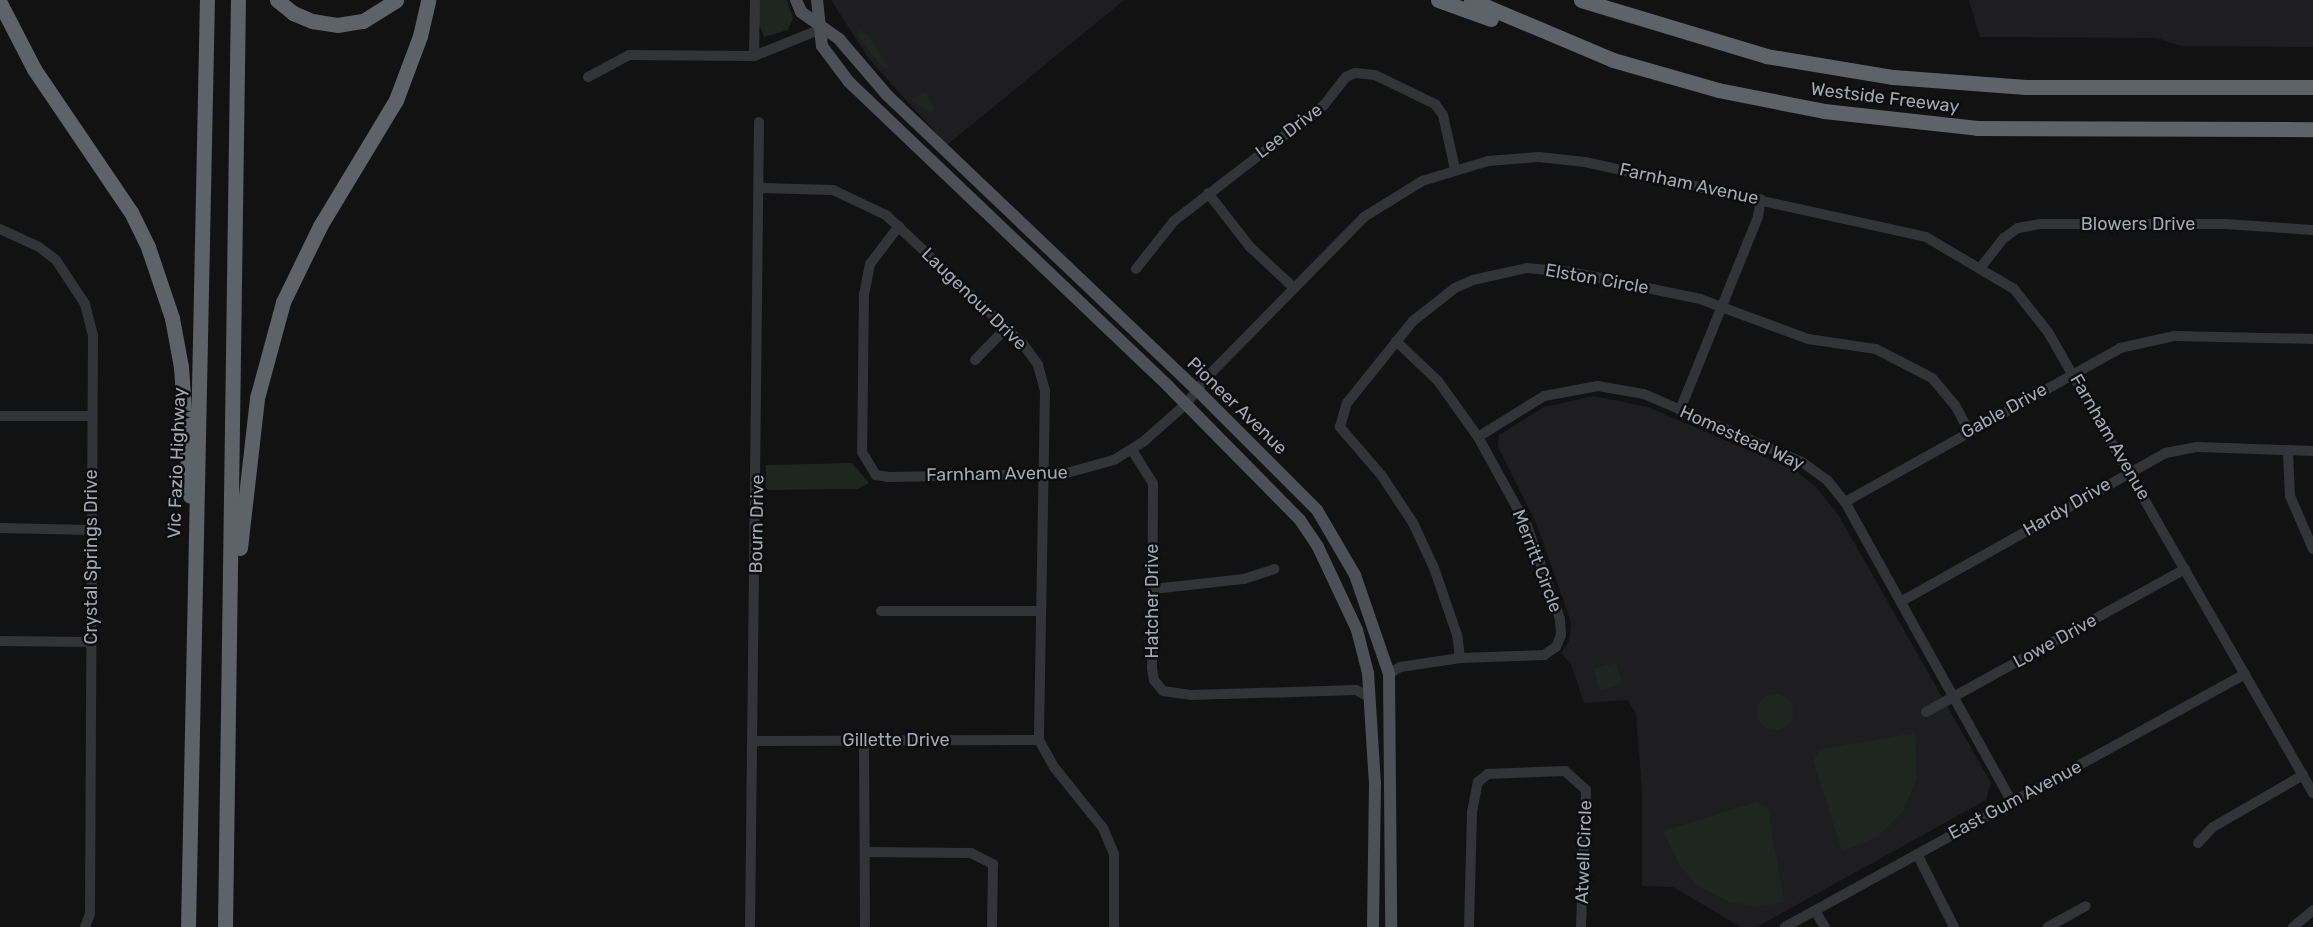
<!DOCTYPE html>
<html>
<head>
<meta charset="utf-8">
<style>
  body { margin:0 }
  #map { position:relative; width:2313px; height:927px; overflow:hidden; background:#121213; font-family:Rubik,sans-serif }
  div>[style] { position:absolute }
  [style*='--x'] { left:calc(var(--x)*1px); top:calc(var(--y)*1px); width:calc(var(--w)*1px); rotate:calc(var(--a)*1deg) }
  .built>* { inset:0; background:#1e1e20 }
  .green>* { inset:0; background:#1e261f }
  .round { border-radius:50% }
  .minor>* { height:10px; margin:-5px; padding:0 5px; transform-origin:5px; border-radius:5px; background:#323438 }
  .major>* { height:12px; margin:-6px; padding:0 6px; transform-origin:6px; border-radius:6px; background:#4e5057 }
  .highway>* { height:15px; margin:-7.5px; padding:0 7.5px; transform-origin:7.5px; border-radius:7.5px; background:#5e6269 }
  span { translate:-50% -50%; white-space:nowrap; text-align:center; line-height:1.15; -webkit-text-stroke:5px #0d0d0e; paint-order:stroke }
  .street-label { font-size:18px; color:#a2a8b4 }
</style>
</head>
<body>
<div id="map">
  <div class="built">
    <i style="clip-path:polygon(831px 0,1124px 0,947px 145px,869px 59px)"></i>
    <i style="clip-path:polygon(1969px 0,2313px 0,2313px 47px,2181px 46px,2157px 38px,1980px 37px)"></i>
    <i style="clip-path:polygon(1594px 396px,1648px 407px,1796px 471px,1815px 486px,1839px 516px,1991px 783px,1986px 800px,1757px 927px,1741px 927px,1673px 887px,1642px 886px,1642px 789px,1636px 714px,1628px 700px,1584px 703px,1571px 664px,1561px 653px,1569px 641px,1571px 622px,1537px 525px,1498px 447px,1499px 435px,1544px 407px)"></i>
  </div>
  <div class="green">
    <i style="clip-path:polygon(759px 0,787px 0,793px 18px,788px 30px,764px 37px,759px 25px)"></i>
    <i style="clip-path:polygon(859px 30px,869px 35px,890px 70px,883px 68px,858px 38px)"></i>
    <i style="clip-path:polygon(925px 91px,935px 109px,930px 113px,911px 100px)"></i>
    <i style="clip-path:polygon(852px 463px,869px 483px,858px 489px,766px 490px,766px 465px)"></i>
    <i style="clip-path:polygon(1617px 663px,1622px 685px,1599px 690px,1594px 668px)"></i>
    <i class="round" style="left:1757px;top:694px;width:36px;height:36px"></i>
    <i style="clip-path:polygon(1915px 733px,1917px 779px,1902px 813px,1877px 837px,1842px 851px,1813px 761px,1820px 749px)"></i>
    <i style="clip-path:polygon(1757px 802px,1768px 808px,1784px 902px,1760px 907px,1729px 902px,1697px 885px,1681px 867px,1663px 831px)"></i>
  </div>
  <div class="minor">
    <i style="--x:754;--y:56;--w:56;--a:-89"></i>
    <i style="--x:588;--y:77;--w:47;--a:-28.2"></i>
    <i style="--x:629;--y:55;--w:125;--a:0.5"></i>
    <i style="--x:754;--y:56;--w:72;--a:-21.9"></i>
    <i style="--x:761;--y:188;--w:72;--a:1.6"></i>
    <i style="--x:833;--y:190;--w:59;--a:25.3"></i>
    <i style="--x:886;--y:215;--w:188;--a:43.3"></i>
    <i style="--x:1023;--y:344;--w:26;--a:54"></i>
    <i style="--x:1038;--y:365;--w:27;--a:75"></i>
    <i style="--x:1045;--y:391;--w:349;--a:91"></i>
    <i style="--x:1208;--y:193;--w:68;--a:52.1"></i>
    <i style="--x:1250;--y:247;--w:59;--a:42.9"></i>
    <i style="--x:899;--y:226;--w:48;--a:127.3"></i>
    <i style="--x:870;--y:264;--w:31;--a:101"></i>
    <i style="--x:864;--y:294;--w:158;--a:90.7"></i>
    <i style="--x:862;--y:452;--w:27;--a:59"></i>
    <i style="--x:876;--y:475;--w:13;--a:9"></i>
    <i style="--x:889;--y:477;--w:174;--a:-1"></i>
    <i style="--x:1063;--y:474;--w:53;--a:-15.4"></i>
    <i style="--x:1114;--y:460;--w:34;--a:-32"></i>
    <i style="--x:1143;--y:442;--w:57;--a:-41.5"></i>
    <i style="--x:1186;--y:404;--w:33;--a:-52"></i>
    <i style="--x:1206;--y:378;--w:226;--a:-45.5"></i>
    <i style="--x:1364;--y:217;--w:68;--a:-31.8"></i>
    <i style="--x:1422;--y:181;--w:69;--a:-16.9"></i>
    <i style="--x:1488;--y:161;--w:51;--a:-4.5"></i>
    <i style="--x:1539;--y:157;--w:46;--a:6.2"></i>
    <i style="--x:1585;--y:162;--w:349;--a:12.4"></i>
    <i style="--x:1926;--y:237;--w:102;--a:30.6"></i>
    <i style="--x:2014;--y:289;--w:55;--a:51.7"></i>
    <i style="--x:2048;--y:332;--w:532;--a:60.11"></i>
    <i style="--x:0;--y:229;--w:43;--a:24.8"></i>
    <i style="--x:39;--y:247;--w:21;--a:37"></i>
    <i style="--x:56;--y:260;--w:53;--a:56.6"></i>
    <i style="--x:85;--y:304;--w:32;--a:76"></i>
    <i style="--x:93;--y:335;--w:579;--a:90.3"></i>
    <i style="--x:90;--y:914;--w:14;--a:111"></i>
    <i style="--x:1981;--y:267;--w:37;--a:-52"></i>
    <i style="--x:2004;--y:238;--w:17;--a:-36"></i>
    <i style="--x:2018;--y:228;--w:22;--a:-10"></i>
    <i style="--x:2040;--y:224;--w:185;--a:0"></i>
    <i style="--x:2225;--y:224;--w:88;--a:3.9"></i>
    <i style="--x:1136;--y:269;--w:61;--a:-51.6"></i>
    <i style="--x:1174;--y:221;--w:190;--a:-37.7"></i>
    <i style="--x:1324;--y:105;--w:36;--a:-52"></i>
    <i style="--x:1346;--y:77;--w:10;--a:-24"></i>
    <i style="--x:1355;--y:73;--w:20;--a:6"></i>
    <i style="--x:1375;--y:75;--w:67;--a:25.8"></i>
    <i style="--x:1435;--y:104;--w:14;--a:54"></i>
    <i style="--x:1443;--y:115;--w:55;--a:77.5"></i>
    <i style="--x:975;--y:360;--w:45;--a:-45.9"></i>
    <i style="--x:1680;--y:410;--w:208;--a:-68"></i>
    <i style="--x:1758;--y:217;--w:18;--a:-81"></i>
    <i style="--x:0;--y:416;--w:91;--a:0"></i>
    <i style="--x:1478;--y:437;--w:78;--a:-31.8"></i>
    <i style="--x:1544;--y:396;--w:55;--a:-10.5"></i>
    <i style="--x:1598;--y:386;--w:47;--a:9.9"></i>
    <i style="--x:1644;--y:394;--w:172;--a:23.3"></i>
    <i style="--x:1802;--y:462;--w:31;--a:36"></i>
    <i style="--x:1827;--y:480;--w:28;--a:51"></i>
    <i style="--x:1845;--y:502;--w:343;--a:60.9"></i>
    <i style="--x:1132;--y:450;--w:40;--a:58"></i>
    <i style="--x:1153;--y:484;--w:184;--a:90.3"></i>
    <i style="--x:1152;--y:668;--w:12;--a:81"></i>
    <i style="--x:1154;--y:680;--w:14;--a:51"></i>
    <i style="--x:1163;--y:691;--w:28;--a:8"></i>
    <i style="--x:1191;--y:695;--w:165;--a:-1.7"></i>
    <i style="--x:1356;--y:690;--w:15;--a:28"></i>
    <i style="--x:2288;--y:451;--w:45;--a:87.5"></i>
    <i style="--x:2290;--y:496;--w:58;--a:66.5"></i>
    <i style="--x:1845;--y:502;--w:315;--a:-29.2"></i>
    <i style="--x:2120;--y:348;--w:55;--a:-12.5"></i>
    <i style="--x:2174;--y:336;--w:139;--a:1.2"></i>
    <i style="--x:0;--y:528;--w:91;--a:1.3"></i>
    <i style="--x:1153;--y:589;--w:92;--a:-6.3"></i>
    <i style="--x:1244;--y:579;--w:32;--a:-18"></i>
    <i style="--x:1902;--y:601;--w:303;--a:-29.3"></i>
    <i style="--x:2166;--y:453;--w:33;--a:-11"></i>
    <i style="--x:2198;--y:447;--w:115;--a:2"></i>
    <i style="--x:881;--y:611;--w:159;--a:0"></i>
    <i style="--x:0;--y:641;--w:91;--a:0.6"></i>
    <i style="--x:1460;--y:658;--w:23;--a:-97"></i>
    <i style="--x:1457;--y:635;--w:71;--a:-108.9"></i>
    <i style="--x:1434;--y:568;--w:50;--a:-115"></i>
    <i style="--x:1413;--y:523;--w:56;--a:-123.4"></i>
    <i style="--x:1382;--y:476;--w:65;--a:-130.6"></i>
    <i style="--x:1340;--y:427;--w:25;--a:-74"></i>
    <i style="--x:1347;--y:403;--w:105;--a:-51.2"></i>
    <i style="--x:1413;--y:321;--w:53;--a:-38.2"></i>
    <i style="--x:1455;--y:288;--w:20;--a:-24"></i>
    <i style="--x:1473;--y:280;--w:55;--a:-12.5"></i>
    <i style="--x:1527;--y:268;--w:44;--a:5.2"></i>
    <i style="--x:1571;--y:272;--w:132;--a:11.8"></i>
    <i style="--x:1700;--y:299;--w:115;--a:20.3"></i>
    <i style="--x:1808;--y:339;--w:69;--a:8.4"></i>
    <i style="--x:1876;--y:349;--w:63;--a:27.4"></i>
    <i style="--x:1932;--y:378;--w:35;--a:50"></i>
    <i style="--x:1955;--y:405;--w:30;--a:62"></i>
    <i style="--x:1389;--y:674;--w:13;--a:-32"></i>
    <i style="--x:1400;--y:667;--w:61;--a:-8.5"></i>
    <i style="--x:1460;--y:658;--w:84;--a:-2"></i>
    <i style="--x:1544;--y:655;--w:14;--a:-34"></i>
    <i style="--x:1556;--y:647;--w:13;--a:-67"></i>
    <i style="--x:1561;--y:635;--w:16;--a:-94"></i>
    <i style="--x:1560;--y:619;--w:99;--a:-109.5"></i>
    <i style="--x:1527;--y:526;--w:102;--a:-118.8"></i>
    <i style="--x:1478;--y:437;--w:69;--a:-125.5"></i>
    <i style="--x:1438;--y:381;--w:58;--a:-136.4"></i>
    <i style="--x:1926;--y:712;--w:296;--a:-28.9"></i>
    <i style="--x:864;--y:740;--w:187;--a:89.7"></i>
    <i style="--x:1039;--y:740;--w:31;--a:61"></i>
    <i style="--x:1054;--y:767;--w:78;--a:51.2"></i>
    <i style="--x:1103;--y:828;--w:28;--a:67"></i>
    <i style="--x:1114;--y:854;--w:73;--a:90"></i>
    <i style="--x:754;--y:741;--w:285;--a:-0.2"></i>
    <i style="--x:2198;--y:843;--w:22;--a:-47"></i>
    <i style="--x:2213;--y:827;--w:104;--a:-30"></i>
    <i style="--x:865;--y:852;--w:106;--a:0.5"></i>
    <i style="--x:971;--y:853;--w:25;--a:27"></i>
    <i style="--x:993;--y:864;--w:63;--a:90.9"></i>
    <i style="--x:1917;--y:854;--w:82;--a:63.1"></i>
    <i style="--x:1815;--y:911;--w:19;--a:58"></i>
    <i style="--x:750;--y:927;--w:805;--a:-89.36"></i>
    <i style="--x:1469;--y:927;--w:115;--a:-88.5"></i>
    <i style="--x:1472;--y:812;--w:31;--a:-79"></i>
    <i style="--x:1478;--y:782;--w:13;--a:-39"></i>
    <i style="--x:1488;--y:774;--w:77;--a:-2.2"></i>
    <i style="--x:1565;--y:771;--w:28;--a:42"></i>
    <i style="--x:1586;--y:790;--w:137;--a:92.1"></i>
    <i style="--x:1785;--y:927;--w:525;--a:-28.81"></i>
    <i style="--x:2048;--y:927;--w:43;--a:-28.9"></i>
    <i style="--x:2293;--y:927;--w:26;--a:-40"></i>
  </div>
  <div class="major">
    <i style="--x:796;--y:0;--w:13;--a:67"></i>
    <i style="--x:801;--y:12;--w:47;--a:35.4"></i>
    <i style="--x:839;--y:39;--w:74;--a:49.4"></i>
    <i style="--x:887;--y:95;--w:428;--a:43.6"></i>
    <i style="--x:1197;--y:390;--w:170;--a:45"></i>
    <i style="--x:1317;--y:510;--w:75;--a:59.7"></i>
    <i style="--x:1355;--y:575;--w:105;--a:71"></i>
    <i style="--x:1389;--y:674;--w:253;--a:89.5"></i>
    <i style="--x:817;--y:0;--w:46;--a:83.8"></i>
    <i style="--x:822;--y:46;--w:45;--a:53.1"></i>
    <i style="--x:849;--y:82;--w:441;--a:43.6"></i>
    <i style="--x:1168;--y:386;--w:188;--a:45.4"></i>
    <i style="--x:1300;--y:520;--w:32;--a:56"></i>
    <i style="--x:1318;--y:547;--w:92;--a:64.8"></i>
    <i style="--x:1357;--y:630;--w:44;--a:75.7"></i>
    <i style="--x:1368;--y:673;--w:110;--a:86.4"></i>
    <i style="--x:1375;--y:783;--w:144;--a:90.8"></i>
  </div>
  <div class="highway">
    <i style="--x:277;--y:0;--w:21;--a:39"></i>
    <i style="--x:293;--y:13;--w:21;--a:23"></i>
    <i style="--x:312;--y:21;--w:25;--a:9"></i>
    <i style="--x:337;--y:25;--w:26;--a:-9"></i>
    <i style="--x:363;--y:21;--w:39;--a:-32"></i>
    <i style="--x:1438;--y:0;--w:56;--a:19.7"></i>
    <i style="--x:1471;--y:0;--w:154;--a:22.9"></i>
    <i style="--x:1613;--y:60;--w:109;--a:15.9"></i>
    <i style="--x:1718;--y:90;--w:108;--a:11.2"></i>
    <i style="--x:1824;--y:111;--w:154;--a:6.3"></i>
    <i style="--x:1977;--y:128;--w:336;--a:0.2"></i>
    <i style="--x:1581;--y:0;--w:193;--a:16.8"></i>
    <i style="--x:1766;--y:56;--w:129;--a:9.4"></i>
    <i style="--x:1893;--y:77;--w:133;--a:4.3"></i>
    <i style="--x:2026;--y:87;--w:287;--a:0"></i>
    <i style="--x:0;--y:3;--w:74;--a:62.7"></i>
    <i style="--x:34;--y:69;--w:173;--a:55.9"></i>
    <i style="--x:131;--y:212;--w:39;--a:64"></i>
    <i style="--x:148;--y:247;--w:75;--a:71.3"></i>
    <i style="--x:172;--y:318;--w:50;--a:79.6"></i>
    <i style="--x:181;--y:367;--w:129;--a:86"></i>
    <i style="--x:240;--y:548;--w:151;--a:-83.5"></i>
    <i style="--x:257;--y:398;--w:99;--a:-74.8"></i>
    <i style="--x:283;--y:302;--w:85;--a:-64"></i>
    <i style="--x:320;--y:226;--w:147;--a:-58.9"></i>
    <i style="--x:396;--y:100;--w:68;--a:-69.4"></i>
    <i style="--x:420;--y:36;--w:37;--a:-77"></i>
    <i style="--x:188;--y:927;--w:927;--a:-88.83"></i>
    <i style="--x:225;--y:927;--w:927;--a:-89.2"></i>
  </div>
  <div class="street-label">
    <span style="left:1885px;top:98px;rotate:7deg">Westside Freeway</span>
    <span style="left:1289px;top:131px;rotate:-37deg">Lee Drive</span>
    <span style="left:1689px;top:184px;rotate:12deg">Farnham Avenue</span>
    <span style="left:2138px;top:224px">Blowers Drive</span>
    <span style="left:1597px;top:279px;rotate:10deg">Elston Circle</span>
    <span style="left:974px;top:299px;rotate:44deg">Laugenour Drive</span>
    <span style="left:1237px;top:406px;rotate:44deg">Pioneer Avenue</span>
    <span style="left:2004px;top:411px;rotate:-29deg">Gable Drive</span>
    <span style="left:2110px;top:437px;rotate:60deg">Farnham Avenue</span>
    <span style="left:1742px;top:438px;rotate:24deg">Homestead Way</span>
    <span style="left:177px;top:463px;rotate:-88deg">Vic Fazio Highway</span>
    <span style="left:997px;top:474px;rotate:-1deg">Farnham Avenue</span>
    <span style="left:2067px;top:507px;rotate:-30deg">Hardy Drive</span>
    <span style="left:757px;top:524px;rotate:-89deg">Bourn Drive</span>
    <span style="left:91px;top:557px;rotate:-90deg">Crystal Springs Drive</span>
    <span style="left:1537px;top:561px;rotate:69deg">Merritt Circle</span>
    <span style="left:1152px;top:601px;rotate:-90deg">Hatcher Drive</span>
    <span style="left:2055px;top:641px;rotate:-29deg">Lowe Drive</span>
    <span style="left:896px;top:740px">Gillette Drive</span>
    <span style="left:2015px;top:800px;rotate:-28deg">East Gum Avenue</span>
    <span style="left:1584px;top:852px;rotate:-88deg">Atwell Circle</span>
  </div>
</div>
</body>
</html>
